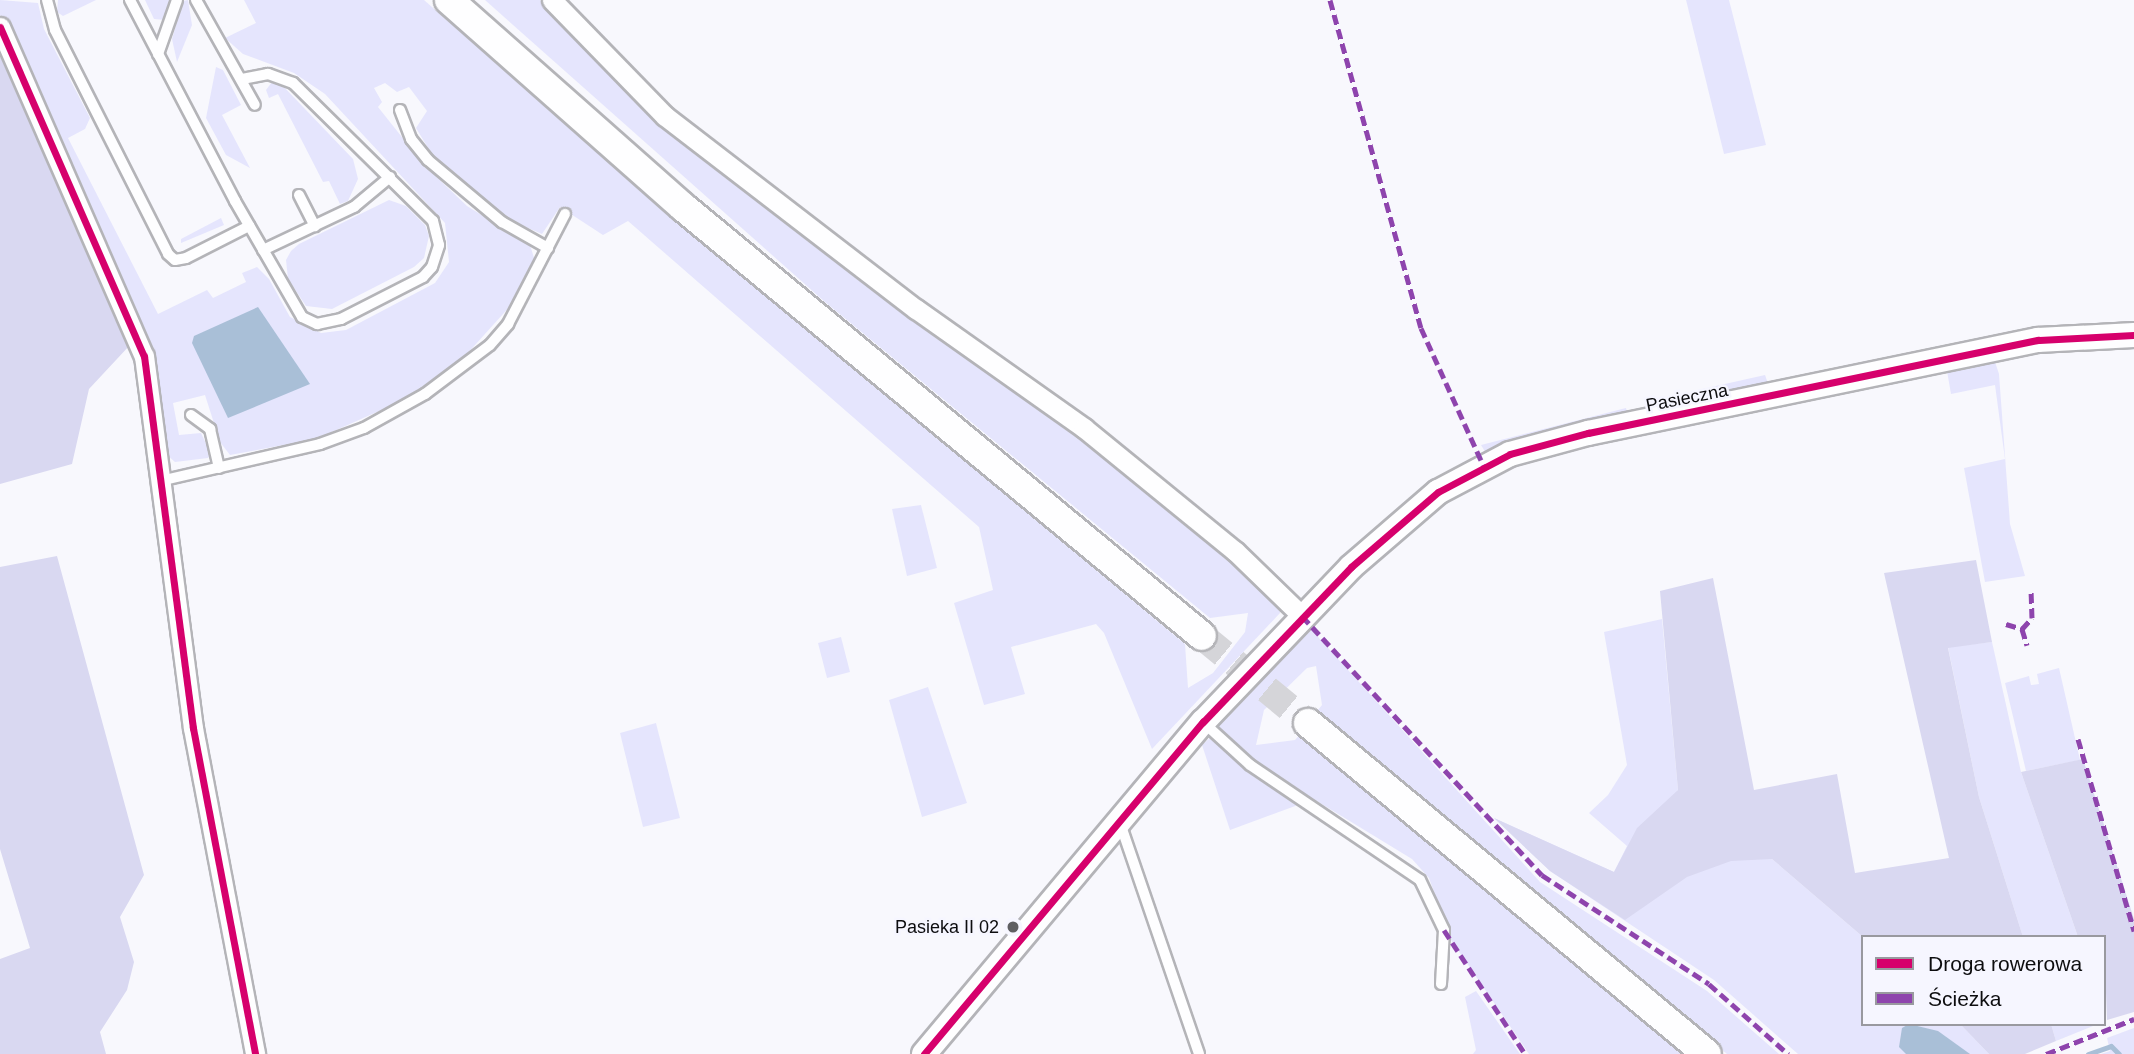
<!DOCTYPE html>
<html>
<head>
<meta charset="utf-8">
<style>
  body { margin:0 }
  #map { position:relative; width:2134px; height:1054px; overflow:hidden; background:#f8f8fd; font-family:Helvetica,sans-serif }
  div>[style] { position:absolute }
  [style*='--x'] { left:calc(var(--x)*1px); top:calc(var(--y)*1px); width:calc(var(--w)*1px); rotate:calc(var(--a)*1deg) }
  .green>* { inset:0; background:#e5e5fd }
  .forest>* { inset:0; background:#d9d8f1 }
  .water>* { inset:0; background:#a9bfd7 }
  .stream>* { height:5px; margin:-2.5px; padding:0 2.5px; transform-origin:2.5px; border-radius:2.5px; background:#a9bfd7 }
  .secondary-tunnel>* { height:28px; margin-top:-14px; transform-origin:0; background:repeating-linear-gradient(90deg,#d5d5d9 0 28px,transparent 0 42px) }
  .roads { filter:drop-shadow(2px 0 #b4b4b8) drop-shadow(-2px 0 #b4b4b8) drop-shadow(0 2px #b4b4b8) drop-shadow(0 -2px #b4b4b8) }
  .service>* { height:10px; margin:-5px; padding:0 5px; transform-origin:5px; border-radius:5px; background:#fefeff }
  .minor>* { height:19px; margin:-9.5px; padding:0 9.5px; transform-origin:9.5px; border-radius:9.5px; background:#fefeff }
  .tertiary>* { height:24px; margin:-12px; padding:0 12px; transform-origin:12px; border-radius:12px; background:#fefeff }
  .secondary>* { height:28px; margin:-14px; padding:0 14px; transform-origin:14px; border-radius:14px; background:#fefeff }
  .quiet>* { height:5px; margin-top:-2.5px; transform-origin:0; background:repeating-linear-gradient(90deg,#8e44ad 0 10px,transparent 0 15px) }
  .cycleway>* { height:7px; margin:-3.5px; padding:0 3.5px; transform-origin:3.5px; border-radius:3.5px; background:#d6006c }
  .dots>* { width:19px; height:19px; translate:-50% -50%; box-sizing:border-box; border:4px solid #f6f6ff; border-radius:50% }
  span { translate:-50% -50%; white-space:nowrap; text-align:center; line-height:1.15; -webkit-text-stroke:5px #f6f6ff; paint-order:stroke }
  .street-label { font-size:18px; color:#0d0d0f }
  .poi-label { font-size:18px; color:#0d0d0f }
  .right { translate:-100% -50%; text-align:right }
  .legend { position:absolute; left:1861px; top:935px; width:245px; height:91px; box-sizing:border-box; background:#f6f6ff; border:2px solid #99999f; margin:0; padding:9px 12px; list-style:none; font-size:21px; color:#0d0d0f }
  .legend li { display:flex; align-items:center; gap:14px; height:35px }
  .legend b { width:35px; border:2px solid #99999f }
</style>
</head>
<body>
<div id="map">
  <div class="green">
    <i style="clip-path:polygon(0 0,38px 3px,44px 29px,90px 118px,85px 129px,68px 138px,158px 314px,207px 290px,213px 298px,246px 282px,242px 273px,257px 267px,269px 279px,290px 317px,321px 333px,346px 330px,435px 283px,449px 262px,445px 223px,325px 94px,294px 73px,243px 54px,225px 38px,256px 23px,244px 0,424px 0,680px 225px,1185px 644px,1188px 688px,1213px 673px,1245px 632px,1248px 613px,1210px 618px,825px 302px,485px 0,540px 0,636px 100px,937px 336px,1061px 422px,1252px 578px,1280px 607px,1280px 613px,1152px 749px,1104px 633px,1096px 624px,1011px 647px,1025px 694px,984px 705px,954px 603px,993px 590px,979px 527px,628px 221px,603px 235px,560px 207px,542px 234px,509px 220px,433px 156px,416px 128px,427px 111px,409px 87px,397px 92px,385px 83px,374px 88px,382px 102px,378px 107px,425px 166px,467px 206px,530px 245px,535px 261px,513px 303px,466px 355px,404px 400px,316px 439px,230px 455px,220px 442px,205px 395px,173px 403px,179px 435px,201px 433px,211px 454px,208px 458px,175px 462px,166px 454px,155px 382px,0 15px)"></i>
    <i style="clip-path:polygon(58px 0,96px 0,63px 16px,57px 12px)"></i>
    <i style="clip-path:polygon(145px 0,171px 0,165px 20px,154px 19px)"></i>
    <i style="clip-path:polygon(188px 0,192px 25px,177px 62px,172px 39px,183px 1px)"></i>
    <i style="clip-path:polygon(1686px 0,1729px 0,1766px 145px,1724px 154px)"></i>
    <i style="clip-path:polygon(216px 67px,223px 70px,241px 105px,222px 115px,250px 168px,226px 155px,206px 118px)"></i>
    <i style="clip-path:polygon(272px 82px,282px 85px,353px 159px,358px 179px,348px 201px,340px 204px,329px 181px,323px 182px,278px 94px,269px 98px,266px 90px)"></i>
    <i style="clip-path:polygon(389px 200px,406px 206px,425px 225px,429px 236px,424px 258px,414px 267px,332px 309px,306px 306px,288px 279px,286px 260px,291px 251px,299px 244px)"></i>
    <i style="clip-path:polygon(221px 218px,224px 225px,181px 243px,181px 239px)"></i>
    <i style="clip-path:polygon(1989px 360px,1995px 362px,1999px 374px,2010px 524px,2025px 576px,1985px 582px,1964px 468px,2005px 459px,1995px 385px,1951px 394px,1947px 371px)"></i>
    <i style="clip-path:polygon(1765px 375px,1769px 386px,1702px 398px,1698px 390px)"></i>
    <i style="clip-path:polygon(1626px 408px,1628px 416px,1487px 455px,1481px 445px)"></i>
    <i style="clip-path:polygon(921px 505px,937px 568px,907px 576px,892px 509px)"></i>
    <i style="clip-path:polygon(1662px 619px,1678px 790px,1667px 805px,1772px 859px,1863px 937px,1863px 1024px,1960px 1024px,1989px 1054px,1798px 1054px,1714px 980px,1550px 871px,1494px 818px,1614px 872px,1627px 846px,1589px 813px,1608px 795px,1627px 765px,1604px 632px)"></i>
    <i style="clip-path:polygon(1310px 628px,1540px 882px,1707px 991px,1779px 1054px,1727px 1054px,1317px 711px,1322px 705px,1316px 666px,1307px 668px,1264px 710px,1256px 745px,1295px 740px,1302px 732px,1688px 1054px,1529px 1054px,1451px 940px,1429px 878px,1412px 859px,1261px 767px,1215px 727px)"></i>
    <i style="clip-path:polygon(841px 637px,850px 672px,827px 678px,818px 643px)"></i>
    <i style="clip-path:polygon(1992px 642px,2021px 772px,2078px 937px,2023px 937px,1979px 797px,1948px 647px)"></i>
    <i style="clip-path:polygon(2059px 668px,2080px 760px,2026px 771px,2005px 683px,2029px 676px,2031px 685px,2039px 684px,2037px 674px)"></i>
    <i style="clip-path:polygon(928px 687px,967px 803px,922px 817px,889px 700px)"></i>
    <i style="clip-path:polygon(656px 723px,680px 818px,643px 827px,620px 733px)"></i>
    <i style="clip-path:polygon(1211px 737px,1255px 775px,1298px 805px,1230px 830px,1202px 745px)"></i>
    <i style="clip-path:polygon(1476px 991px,1520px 1054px,1473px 1054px,1476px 1050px,1465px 997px)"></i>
    <i style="clip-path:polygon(2051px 1024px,2098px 1024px,2056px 1041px)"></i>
    <i style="clip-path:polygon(2134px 1028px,2134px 1054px,2101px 1054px,2110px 1051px,2107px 1038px)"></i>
  </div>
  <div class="forest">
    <i style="clip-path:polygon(0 56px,130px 345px,89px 389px,72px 464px,0 484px)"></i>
    <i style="clip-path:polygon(57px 556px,144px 875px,120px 917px,134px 962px,127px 990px,100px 1032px,106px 1054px,0 1054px,0 959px,30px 948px,0 849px,0 567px)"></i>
    <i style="clip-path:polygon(1976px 560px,1992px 642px,1948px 648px,1979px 797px,2023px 937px,1863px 937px,1772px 859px,1731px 861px,1687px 877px,1625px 920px,1550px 871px,1494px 818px,1614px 872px,1637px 828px,1678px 790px,1660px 591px,1713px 578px,1754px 790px,1837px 774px,1855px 873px,1949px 858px,1884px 573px)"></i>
    <i style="clip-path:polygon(2083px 759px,2134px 919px,2134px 1012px,2107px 1020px,2104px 937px,2078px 937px,2021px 772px)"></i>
    <i style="clip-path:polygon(1960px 1024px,2051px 1024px,2056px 1041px,2025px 1054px,1989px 1054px)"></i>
  </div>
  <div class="water">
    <i style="clip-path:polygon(258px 307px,310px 384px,228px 418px,192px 343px,194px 336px)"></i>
    <i style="clip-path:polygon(1909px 1024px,1938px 1031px,1970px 1054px,1906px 1054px,1899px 1047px,1902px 1028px)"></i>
  </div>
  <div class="stream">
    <i style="--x:2088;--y:1054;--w:24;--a:-19"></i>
    <i style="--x:2111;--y:1046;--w:11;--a:45"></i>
  </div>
  <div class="secondary-tunnel">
    <i style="--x:1202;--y:636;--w:137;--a:39.4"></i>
  </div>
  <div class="roads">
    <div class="service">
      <i style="--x:47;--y:0;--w:31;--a:75"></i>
      <i style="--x:55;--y:30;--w:251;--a:63.2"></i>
      <i style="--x:168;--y:254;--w:9;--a:41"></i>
      <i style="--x:175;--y:260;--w:11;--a:-10"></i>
      <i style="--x:186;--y:258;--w:71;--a:-26.9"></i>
      <i style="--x:130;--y:0;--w:227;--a:62.4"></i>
      <i style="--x:235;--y:201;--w:134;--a:60"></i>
      <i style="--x:302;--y:317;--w:17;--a:25"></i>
      <i style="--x:317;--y:324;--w:25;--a:-12"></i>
      <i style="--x:341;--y:319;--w:92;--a:-27.1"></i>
      <i style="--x:423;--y:277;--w:13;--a:-48"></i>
      <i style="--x:432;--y:267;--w:23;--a:-72"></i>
      <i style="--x:439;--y:245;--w:25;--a:-104"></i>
      <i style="--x:433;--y:221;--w:197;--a:-135.4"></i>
      <i style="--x:293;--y:83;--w:27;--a:-160"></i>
      <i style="--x:268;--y:74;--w:25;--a:169"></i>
      <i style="--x:196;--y:0;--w:120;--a:60.7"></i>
      <i style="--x:158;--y:54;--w:57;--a:-70.6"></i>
      <i style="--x:400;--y:110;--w:31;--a:69"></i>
      <i style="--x:411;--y:139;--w:27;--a:51"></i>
      <i style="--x:428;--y:160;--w:97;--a:40"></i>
      <i style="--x:502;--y:222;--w:53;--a:29.5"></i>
      <i style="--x:299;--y:195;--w:35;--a:63"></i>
      <i style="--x:263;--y:250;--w:101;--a:-25.3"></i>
      <i style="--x:354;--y:207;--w:47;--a:-39.8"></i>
      <i style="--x:191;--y:415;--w:24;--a:36"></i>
      <i style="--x:210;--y:429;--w:40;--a:77"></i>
      <i style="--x:160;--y:481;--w:164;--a:-13"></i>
      <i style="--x:320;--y:444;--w:47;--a:-20"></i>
      <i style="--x:364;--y:428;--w:70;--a:-29.1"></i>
      <i style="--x:425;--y:394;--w:81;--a:-37"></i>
      <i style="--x:490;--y:345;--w:28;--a:-49"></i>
      <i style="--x:508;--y:324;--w:124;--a:-62.6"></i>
      <i style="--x:1204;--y:723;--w:62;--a:42.4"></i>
      <i style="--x:1250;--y:765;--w:205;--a:34.1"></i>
      <i style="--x:1420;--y:880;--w:55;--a:64.4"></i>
      <i style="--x:1444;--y:930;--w:54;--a:93.2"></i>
      <i style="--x:1120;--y:823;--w:244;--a:71.1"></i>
    </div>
    <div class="minor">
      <i style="--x:552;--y:0;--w:162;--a:45.8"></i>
      <i style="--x:665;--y:116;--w:317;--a:37.6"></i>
      <i style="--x:916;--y:309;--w:206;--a:35.3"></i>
      <i style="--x:1084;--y:428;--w:195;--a:39.2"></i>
      <i style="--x:1235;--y:551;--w:93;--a:44.1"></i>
      <i style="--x:0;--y:27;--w:359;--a:66.4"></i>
      <i style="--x:144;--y:356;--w:375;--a:82.5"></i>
      <i style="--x:193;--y:728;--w:332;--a:79.2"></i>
    </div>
    <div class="tertiary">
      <i style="--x:924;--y:1054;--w:434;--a:-50"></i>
      <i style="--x:1203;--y:722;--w:214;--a:-46.3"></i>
      <i style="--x:1351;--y:567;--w:115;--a:-40.8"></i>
      <i style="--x:1438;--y:492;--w:81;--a:-27.8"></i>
      <i style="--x:1510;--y:454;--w:81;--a:-15.1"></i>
      <i style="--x:1588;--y:433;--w:460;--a:-11.7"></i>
      <i style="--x:2038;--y:340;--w:96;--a:-3"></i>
    </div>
    <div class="secondary">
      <i style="--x:449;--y:0;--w:312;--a:41.5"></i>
      <i style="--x:683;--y:207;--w:673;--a:39.58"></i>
      <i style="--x:1308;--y:723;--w:518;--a:39.68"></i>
    </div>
  </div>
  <div class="quiet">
    <i style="--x:1330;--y:0;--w:340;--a:74.5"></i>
    <i style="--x:1421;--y:328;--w:153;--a:65.6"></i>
    <i style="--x:1302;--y:616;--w:353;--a:47.2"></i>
    <i style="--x:1542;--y:875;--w:199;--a:33.1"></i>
    <i style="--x:1709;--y:984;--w:106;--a:41.5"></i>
    <i style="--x:2006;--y:624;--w:17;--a:17"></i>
    <i style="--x:2022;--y:629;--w:15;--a:-48"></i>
    <i style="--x:2032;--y:618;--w:28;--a:-92"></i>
    <i style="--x:2022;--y:629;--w:17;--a:73"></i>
    <i style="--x:2078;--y:739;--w:200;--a:73.7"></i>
    <i style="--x:1444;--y:930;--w:148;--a:56.8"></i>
    <i style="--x:2046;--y:1054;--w:95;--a:-21.7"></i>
  </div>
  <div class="cycleway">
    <i style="--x:0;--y:27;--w:359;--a:66.4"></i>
    <i style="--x:144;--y:356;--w:375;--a:82.5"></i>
    <i style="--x:193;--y:728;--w:332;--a:79.2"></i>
    <i style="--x:924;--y:1054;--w:434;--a:-50"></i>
    <i style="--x:1203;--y:722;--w:214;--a:-46.3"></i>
    <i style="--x:1351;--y:567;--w:115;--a:-40.8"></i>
    <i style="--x:1438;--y:492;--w:81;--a:-27.8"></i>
    <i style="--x:1510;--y:454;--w:81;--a:-15.1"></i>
    <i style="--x:1588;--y:433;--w:460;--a:-11.7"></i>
    <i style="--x:2038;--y:340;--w:96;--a:-3"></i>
  </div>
  <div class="dots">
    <i style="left:1013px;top:927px;background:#5f5f62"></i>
  </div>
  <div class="street-label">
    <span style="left:1687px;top:398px;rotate:-11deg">Pasieczna</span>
  </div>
  <div class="poi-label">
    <span class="right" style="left:999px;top:927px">Pasieka II 02</span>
  </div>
  <ul class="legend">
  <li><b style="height:9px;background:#d6006c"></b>Droga rowerowa</li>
  <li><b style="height:9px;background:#8e44ad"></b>Ścieżka</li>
  </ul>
</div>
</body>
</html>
